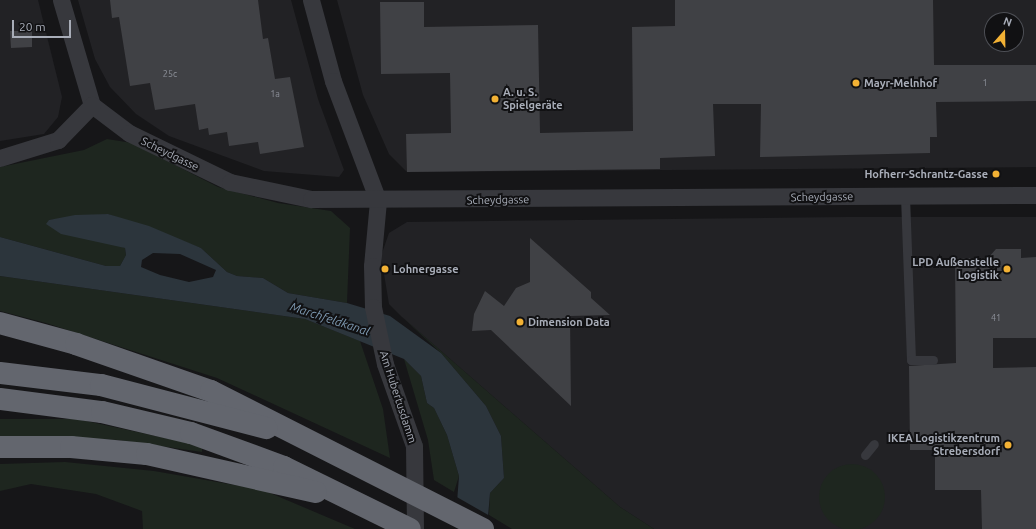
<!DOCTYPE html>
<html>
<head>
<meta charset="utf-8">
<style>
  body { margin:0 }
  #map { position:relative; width:1036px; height:529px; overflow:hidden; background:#161618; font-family:Ubuntu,sans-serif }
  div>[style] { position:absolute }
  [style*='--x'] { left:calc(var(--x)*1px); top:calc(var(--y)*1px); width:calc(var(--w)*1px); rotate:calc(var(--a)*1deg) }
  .built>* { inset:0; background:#222225 }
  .green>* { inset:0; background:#1e261f }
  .round { border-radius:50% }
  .water>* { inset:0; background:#2c353c }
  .pier>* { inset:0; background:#161618 }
  .building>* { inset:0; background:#404145 }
  .lane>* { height:9px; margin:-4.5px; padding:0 4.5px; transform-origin:4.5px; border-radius:4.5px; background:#37383d }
  .street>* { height:17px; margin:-8.5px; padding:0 8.5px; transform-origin:8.5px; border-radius:8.5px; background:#37383d }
  .highway>* { height:22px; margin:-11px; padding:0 11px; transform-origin:11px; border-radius:11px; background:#63666e }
  .dots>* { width:11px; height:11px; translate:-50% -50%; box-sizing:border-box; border:2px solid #111113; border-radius:50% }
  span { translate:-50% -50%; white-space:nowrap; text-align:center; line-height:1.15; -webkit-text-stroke:4px #111113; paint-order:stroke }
  .number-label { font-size:9px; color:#8e929b }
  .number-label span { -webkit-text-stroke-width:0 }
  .poi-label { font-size:11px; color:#a8adb8; font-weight:700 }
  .left { translate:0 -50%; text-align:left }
  .right { translate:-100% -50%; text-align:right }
  .street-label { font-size:11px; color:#a8adb8 }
  .water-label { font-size:12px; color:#7f9bb3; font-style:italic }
  .north { position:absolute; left:984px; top:12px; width:40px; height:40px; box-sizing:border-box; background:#111113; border:1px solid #4d4f55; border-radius:50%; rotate:20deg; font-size:11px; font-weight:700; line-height:16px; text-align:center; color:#a8adb8 }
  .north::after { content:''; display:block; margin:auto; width:14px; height:18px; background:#f2b134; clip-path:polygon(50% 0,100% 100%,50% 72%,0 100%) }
  .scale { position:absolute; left:12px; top:20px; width:59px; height:18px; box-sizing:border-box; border:2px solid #a8adb8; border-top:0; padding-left:5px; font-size:12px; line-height:14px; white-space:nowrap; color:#a8adb8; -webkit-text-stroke:3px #111113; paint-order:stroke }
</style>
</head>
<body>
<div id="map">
  <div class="built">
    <i style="clip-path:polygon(0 0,38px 0,62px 97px,58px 117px,44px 134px,0 141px)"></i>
    <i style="clip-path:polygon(78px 0,291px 0,318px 99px,344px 170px,339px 177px,264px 171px,169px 136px,136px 114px,110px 87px,95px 59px)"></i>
    <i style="clip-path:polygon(evenodd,337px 0,1036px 0,1036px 167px,407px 172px,389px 154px,363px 95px,337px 0,992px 20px,1016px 20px,1016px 44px,992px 44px,992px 20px)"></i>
    <i style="clip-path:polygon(846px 217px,1036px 217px,1036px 529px,654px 529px,620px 507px,402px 317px,389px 304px,381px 256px,389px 233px,407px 222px)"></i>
  </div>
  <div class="green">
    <i style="clip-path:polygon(107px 139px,132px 143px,218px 187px,278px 203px,331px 211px,350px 228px,347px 303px,288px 293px,263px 278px,237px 276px,227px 272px,201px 248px,108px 214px,49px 220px,125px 248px,126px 255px,120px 266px,106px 266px,0 237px,0 167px,84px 150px)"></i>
    <i style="clip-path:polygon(0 276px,305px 319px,360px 341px,383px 409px,390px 458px,217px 378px,46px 323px,0 311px)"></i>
    <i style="clip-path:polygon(402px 317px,620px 507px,654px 529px,512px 529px,489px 515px,490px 493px,504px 478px,501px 436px,486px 406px,441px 353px)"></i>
    <i style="clip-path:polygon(404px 359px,421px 376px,427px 403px,434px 408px,447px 435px,459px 476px,454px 492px,434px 480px,428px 440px)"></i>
    <i style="clip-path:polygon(0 419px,77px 419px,202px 446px,202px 452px,118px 440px,29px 436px,0 440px)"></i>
    <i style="clip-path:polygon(65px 462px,154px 471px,263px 490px,355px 529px,143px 529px,142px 511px,96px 494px,31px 484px,0 491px,0 464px)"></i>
    <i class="round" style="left:819px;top:464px;width:66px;height:66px"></i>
  </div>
  <div class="water">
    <i style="clip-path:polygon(evenodd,108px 214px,149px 226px,201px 248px,227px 272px,237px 276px,263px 278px,288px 293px,347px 303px,390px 316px,441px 353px,486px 406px,501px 436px,504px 478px,490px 493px,487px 529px,455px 529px,459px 476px,447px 435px,434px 408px,427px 403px,421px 376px,404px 359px,305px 319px,0 276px,0 237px,106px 266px,120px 266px,126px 255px,125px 248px,61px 234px,46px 224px,49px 220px,75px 215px,108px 214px,153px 253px,180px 254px,216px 270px,213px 277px,189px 282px,160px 275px,141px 267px,142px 260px,153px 253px)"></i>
  </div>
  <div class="pier">
    <i style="clip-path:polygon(455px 496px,490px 516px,489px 529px,453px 529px)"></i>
  </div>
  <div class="building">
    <i style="clip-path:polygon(110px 0,258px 0,263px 39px,268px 38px,275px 79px,290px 77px,304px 147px,260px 154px,258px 142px,229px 146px,227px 132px,209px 135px,208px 128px,199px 130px,195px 104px,155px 110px,150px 83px,130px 86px,119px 17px,112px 18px)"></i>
    <i style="clip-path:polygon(675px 0,933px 0,934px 65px,1036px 65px,1036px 101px,936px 102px,937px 137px,930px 137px,930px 153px,760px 157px,761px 104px,713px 104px,715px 156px,660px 158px,660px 169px,407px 172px,406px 134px,451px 133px,450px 73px,381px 74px,380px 2px,424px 2px,424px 27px,538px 25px,540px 133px,633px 131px,632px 27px,675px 26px)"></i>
    <i style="clip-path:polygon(10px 31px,32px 31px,32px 47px,11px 48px)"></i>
    <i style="clip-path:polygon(530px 238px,591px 292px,591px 298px,610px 315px,570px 316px,571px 406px,491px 330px,472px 331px,474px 314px,485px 291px,504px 306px,516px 288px,530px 282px)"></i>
    <i style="clip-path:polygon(996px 249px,1021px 249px,1021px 258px,1036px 257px,1036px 338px,993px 338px,993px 368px,1036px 367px,1036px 529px,982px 529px,981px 490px,935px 490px,935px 450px,910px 450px,909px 366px,956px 363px,955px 258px,988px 258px)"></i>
  </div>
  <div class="lane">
    <i style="--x:905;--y:196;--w:164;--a:87.9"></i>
    <i style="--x:911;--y:360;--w:22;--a:0"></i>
    <i style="--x:865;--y:455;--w:14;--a:-51"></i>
  </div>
  <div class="street">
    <i style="--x:61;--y:0;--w:109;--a:73.6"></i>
    <i style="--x:311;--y:0;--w:84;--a:74.8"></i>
    <i style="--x:333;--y:81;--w:128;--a:69.4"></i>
    <i style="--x:378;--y:201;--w:65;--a:95.3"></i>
    <i style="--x:372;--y:266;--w:41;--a:88.6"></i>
    <i style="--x:373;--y:307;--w:58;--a:78.1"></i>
    <i style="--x:385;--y:364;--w:87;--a:70.5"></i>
    <i style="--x:414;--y:446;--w:83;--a:89.3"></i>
    <i style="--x:92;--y:105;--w:46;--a:37.1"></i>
    <i style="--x:129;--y:133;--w:112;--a:25.9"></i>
    <i style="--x:230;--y:182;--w:83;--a:11.9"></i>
    <i style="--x:311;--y:199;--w:725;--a:-0.32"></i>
    <i style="--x:0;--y:158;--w:61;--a:-17.2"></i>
    <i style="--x:58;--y:140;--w:49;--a:-45.8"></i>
  </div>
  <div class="highway">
    <i style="--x:0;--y:323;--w:79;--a:15.4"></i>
    <i style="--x:76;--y:344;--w:143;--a:19.2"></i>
    <i style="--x:211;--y:391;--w:305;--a:26.9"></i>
    <i style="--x:0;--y:373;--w:102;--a:6.8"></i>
    <i style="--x:101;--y:385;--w:171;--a:14.6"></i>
    <i style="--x:0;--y:399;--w:103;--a:7.3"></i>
    <i style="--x:102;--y:412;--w:91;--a:13.3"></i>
    <i style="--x:191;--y:433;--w:99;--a:20.1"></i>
    <i style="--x:284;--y:467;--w:140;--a:26.2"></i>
    <i style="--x:0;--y:447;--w:71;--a:0"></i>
    <i style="--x:71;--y:447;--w:76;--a:5.3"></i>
    <i style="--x:147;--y:454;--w:173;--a:12.7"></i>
  </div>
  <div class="dots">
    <i style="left:856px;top:83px;background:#f2b134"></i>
    <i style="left:495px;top:99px;background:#f2b134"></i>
    <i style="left:996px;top:174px;background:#f2b134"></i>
    <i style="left:385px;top:269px;background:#f2b134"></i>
    <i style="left:1007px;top:269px;background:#f2b134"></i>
    <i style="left:520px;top:322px;background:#f2b134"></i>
    <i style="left:1008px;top:445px;background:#f2b134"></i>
  </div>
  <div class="number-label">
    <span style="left:170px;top:74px">25c</span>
    <span style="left:985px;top:83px">1</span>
    <span style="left:275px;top:94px">1a</span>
    <span style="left:996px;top:318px">41</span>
  </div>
  <div class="poi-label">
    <span class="left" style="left:864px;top:83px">Mayr-Melnhof</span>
    <span class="left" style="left:503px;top:99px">A. u. S.<br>Spielgeräte</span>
    <span class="right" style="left:988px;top:174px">Hofherr-Schrantz-Gasse</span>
    <span class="right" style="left:999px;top:269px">LPD Außenstelle<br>Logistik</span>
    <span class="left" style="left:393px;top:269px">Lohnergasse</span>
    <span class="left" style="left:528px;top:322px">Dimension Data</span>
    <span class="right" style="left:1000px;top:445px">IKEA Logistikzentrum<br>Strebersdorf</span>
  </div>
  <div class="street-label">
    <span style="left:170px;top:154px;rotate:26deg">Scheydgasse</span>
    <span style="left:822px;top:197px;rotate:-1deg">Scheydgasse</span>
    <span style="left:498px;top:200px;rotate:-1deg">Scheydgasse</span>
    <span style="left:398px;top:397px;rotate:72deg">Am Hubertusdamm</span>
  </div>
  <div class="water-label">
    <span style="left:330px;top:319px;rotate:18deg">Marchfeldkanal</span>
  </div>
  <div class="north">N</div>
  <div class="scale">20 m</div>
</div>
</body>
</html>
